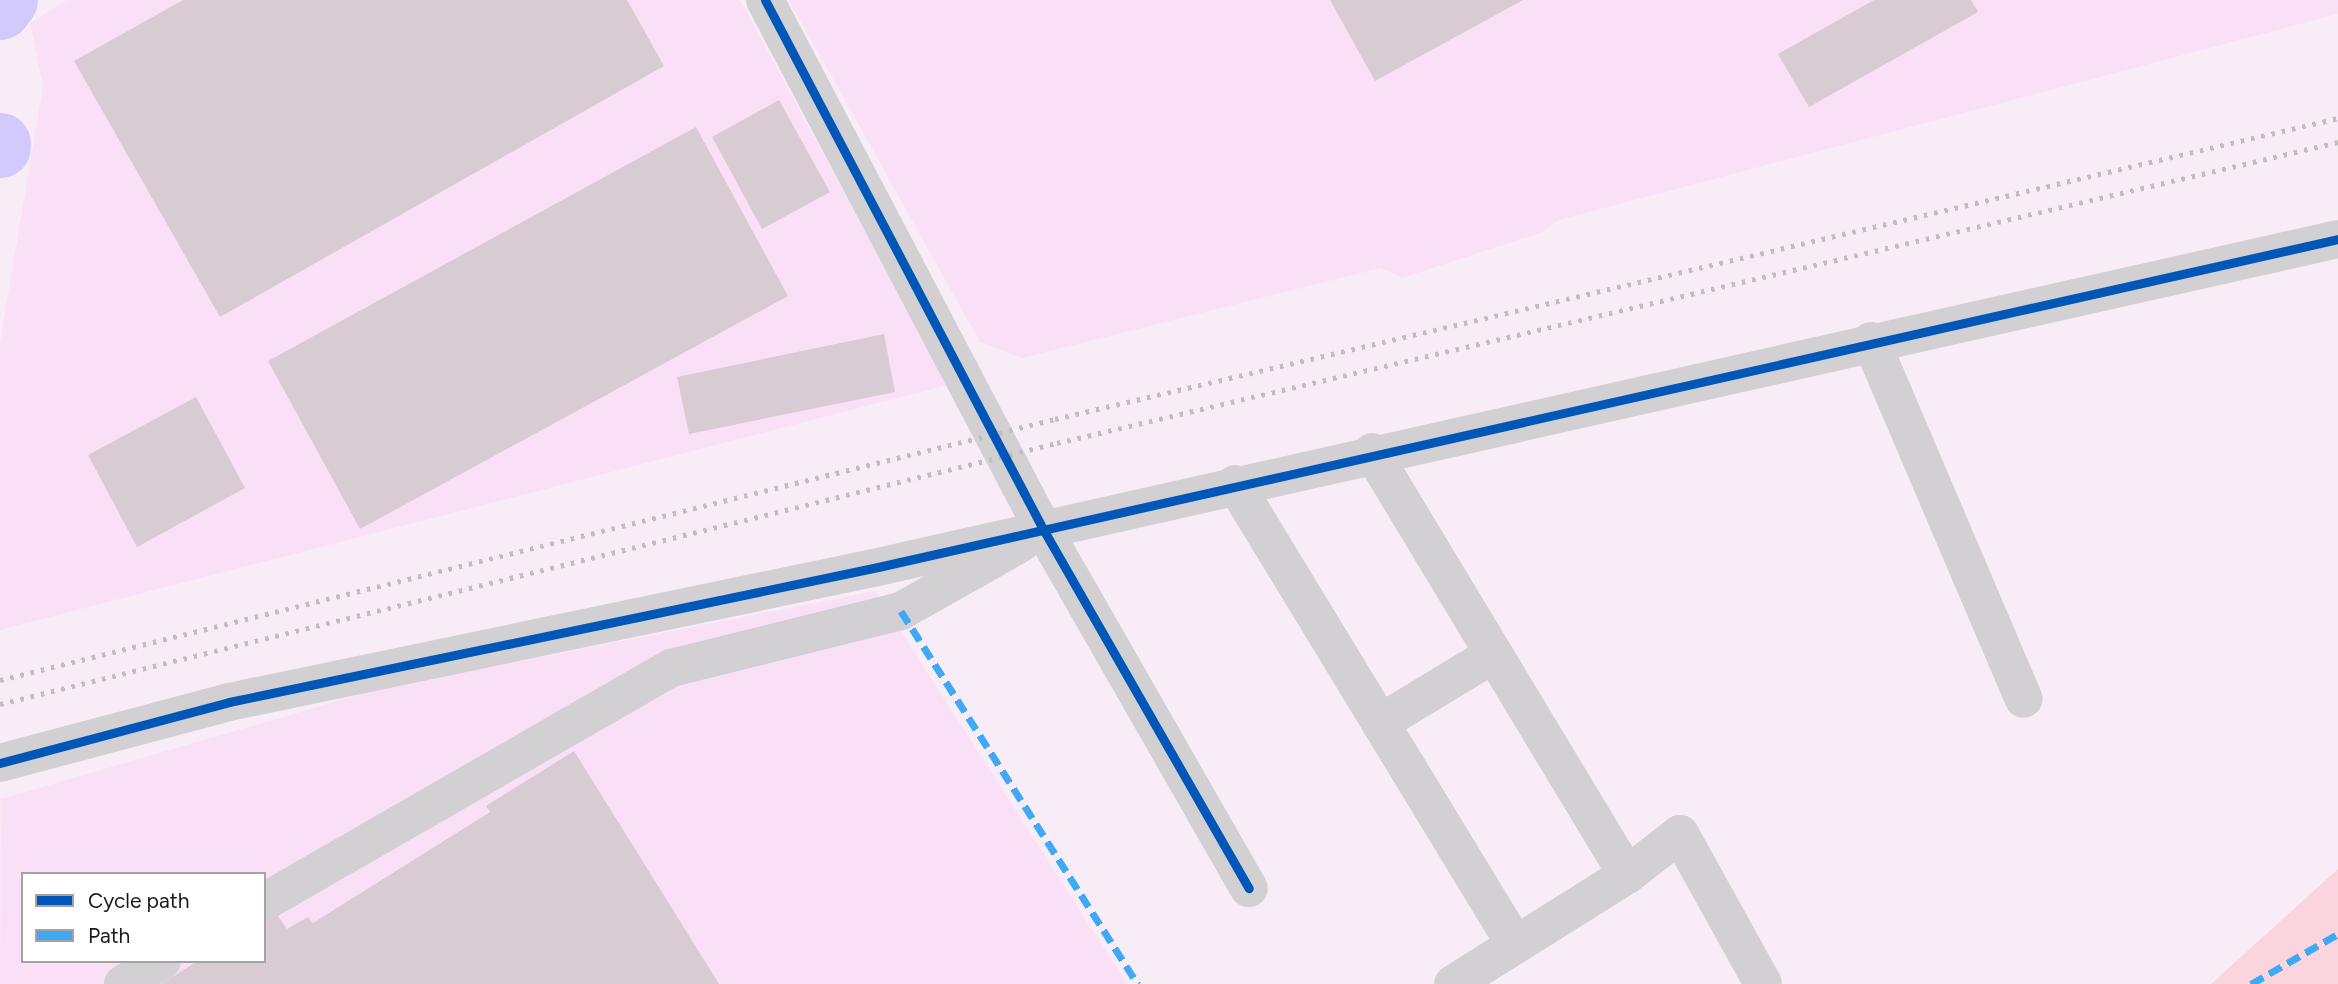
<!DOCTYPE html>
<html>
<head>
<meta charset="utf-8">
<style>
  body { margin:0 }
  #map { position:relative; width:2338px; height:984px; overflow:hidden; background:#f8edf6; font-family:Figtree,sans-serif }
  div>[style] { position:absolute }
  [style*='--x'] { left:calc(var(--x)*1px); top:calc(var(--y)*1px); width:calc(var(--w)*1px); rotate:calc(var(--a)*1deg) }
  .built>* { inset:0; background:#fae0f7 }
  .green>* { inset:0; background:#fad5de }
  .river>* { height:61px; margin:-30.5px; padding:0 30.5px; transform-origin:30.5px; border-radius:30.5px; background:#d2c9fc }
  .building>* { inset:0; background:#d8cbd3 }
  .minor>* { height:38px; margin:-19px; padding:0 19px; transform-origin:19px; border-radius:19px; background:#d3d0d3 }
  .rail>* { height:5px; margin-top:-2.5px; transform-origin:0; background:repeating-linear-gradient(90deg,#c1bec0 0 3.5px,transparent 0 10.5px) }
  .quiet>* { height:7px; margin-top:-3.5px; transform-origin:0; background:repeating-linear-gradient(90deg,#3fa9f5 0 14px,transparent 0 21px) }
  .cycleway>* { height:9px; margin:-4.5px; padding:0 4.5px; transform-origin:4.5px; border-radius:4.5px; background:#0057b8 }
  span { translate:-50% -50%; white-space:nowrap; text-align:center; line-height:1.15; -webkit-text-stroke:7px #fff; paint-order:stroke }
  .legend { position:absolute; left:21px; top:872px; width:245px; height:91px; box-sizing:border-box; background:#fff; border:2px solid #a5a1a5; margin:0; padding:9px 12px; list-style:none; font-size:21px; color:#1f151f }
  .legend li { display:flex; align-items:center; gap:14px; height:35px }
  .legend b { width:35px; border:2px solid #a5a1a5 }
</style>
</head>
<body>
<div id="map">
  <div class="built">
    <i style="clip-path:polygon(67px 0,740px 0,948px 385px,0 630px,0 342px,43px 86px,30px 23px)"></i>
    <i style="clip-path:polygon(789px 0,2338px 0,2338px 14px,1559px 220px,1540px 233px,1402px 278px,1381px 268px,1022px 358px,980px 342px)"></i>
    <i style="clip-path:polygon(evenodd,875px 591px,1127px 984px,0 984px,1px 799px,379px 689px,875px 591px,23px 874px,264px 874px,264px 961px,23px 961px,23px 874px)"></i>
  </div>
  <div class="green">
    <i style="clip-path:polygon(2338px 869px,2338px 984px,2211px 984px)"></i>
  </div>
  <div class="river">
    <i style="--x:0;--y:9;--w:11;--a:-52"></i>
    <i style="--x:0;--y:143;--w:4;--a:90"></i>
  </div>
  <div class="building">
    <i style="clip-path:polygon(183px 0,627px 0,664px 66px,220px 317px,74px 61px)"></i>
    <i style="clip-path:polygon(1330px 0,1523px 0,1375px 81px)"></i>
    <i style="clip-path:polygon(1874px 0,1971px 0,1978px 12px,1809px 107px,1778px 54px)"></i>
    <i style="clip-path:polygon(779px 100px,830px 192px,762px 229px,712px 137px)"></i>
    <i style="clip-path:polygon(696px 127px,788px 296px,360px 529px,268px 361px)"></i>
    <i style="clip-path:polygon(884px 334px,895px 392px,689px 434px,677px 377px)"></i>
    <i style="clip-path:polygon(196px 397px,245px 488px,137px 547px,88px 455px)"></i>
    <i style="clip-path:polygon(574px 751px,719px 984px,161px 984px,198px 961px,264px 961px,264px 920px,276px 913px,287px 929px,308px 917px,313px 923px,490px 812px,486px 806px)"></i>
  </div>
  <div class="minor">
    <i style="--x:765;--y:0;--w:598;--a:62.28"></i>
    <i style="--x:1043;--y:529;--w:414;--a:60.2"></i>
    <i style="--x:1871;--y:341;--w:389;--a:66.9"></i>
    <i style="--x:1372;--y:452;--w:494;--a:58.9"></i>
    <i style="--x:1627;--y:875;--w:67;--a:-37.7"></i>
    <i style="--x:1680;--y:834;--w:171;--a:61"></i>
    <i style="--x:1235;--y:484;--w:535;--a:58.69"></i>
    <i style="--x:1380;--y:723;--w:133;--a:-31.2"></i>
    <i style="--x:0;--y:763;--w:237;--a:-14.9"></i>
    <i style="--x:229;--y:702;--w:663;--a:-11.75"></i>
    <i style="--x:878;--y:567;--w:1496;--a:-12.66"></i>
    <i style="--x:264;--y:902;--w:469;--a:-29.9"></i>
    <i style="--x:671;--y:668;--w:237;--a:-13.9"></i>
    <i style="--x:901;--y:611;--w:138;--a:-29.5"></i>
    <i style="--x:123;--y:984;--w:45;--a:-30.5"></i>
    <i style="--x:1453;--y:984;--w:205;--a:-32.1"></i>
  </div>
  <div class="rail">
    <i style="--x:0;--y:680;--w:1087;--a:-13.9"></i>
    <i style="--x:1055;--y:419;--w:1318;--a:-13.2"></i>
    <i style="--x:0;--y:704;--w:1089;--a:-13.87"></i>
    <i style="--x:1057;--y:443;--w:1316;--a:-13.22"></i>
  </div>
  <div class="quiet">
    <i style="--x:901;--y:611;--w:442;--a:57.6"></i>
    <i style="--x:2251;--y:984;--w:100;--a:-29.9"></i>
  </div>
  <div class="cycleway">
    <i style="--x:765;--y:0;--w:598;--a:62.28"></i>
    <i style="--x:1043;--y:529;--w:414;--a:60.2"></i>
    <i style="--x:0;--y:763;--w:237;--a:-14.9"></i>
    <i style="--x:229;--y:702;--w:663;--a:-11.75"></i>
    <i style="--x:878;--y:567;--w:1496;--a:-12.66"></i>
  </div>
  <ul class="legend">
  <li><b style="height:9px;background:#0057b8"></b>Cycle path</li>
  <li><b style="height:9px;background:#3fa9f5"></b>Path</li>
  </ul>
</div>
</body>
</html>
